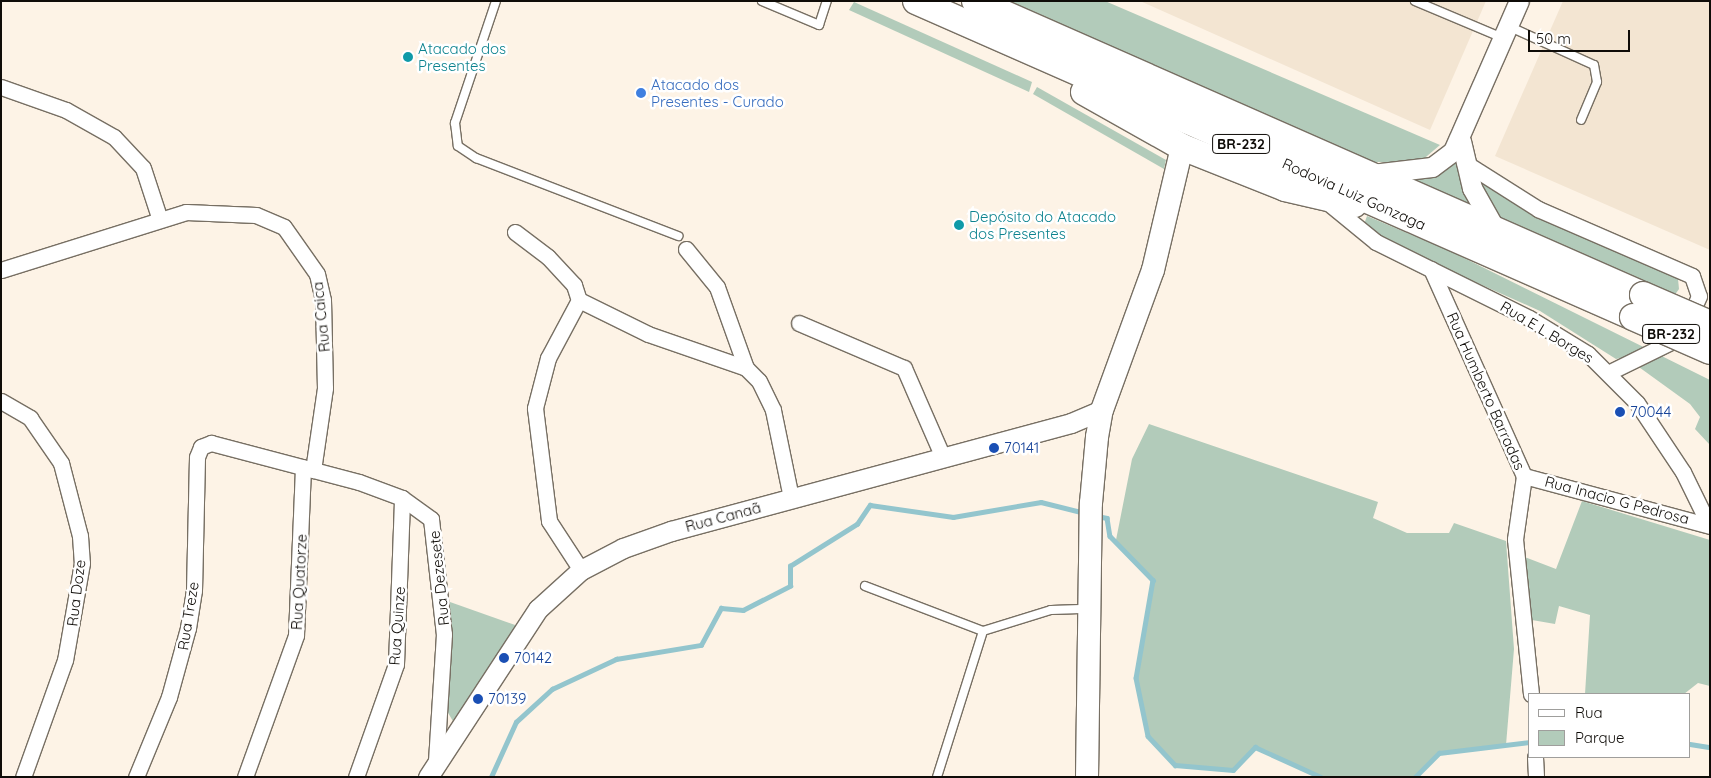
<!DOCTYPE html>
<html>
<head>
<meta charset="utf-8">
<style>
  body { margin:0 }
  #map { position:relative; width:1711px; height:778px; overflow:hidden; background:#fdf3e6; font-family:Quicksand,sans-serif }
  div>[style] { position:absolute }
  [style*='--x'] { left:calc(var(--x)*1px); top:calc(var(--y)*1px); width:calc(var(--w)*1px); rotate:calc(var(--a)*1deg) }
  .built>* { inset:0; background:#f3e5d2 }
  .green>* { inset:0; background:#b2cbba }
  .stream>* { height:4.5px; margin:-2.25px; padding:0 2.25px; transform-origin:2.25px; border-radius:2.25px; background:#93c5cd }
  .roads { filter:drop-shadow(1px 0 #776f63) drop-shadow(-1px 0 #776f63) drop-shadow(0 1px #776f63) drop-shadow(0 -1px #776f63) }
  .service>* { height:8px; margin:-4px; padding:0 4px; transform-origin:4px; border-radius:4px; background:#fff }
  .minor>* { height:15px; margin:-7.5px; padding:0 7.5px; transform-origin:7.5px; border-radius:7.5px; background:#fff }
  .tertiary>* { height:19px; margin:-9.5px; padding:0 9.5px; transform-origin:9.5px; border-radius:9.5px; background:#fff }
  .secondary>* { height:22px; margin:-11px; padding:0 11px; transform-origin:11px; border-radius:11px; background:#fff }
  .trunk>* { height:26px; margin:-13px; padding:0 13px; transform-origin:13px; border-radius:13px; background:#fff }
  .bridges { filter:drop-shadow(1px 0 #776f63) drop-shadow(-1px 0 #776f63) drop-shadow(0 1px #776f63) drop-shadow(0 -1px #776f63) }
  .trunk-bridge>* { height:26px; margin:-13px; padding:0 13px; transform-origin:13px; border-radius:13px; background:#fff }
  .dots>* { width:14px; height:14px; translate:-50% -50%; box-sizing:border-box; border:2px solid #fff; border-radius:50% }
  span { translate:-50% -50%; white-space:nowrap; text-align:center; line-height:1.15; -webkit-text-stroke:5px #fff; paint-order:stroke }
  .shield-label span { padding:1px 4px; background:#fff; border:1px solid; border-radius:4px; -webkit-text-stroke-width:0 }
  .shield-label { font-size:14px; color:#0f0c08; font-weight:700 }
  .culture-label { font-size:15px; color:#0d838f }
  .left { translate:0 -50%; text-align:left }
  .shop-label { font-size:15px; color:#366cbe }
  .street-label { font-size:15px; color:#0f0c08 }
  .transit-label { font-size:15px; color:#164399 }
  .frame { position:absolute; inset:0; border:2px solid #0f0c08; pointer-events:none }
  .legend { position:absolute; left:1528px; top:693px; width:162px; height:65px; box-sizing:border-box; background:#fff; border:1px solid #9f9e9c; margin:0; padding:6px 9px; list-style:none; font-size:15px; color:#0f0c08 }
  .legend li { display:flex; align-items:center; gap:10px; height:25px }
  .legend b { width:25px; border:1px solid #9f9e9c }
  .scale { position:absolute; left:1528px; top:30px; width:102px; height:22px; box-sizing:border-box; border:2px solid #0f0c08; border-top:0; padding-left:6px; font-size:15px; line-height:18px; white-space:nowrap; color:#0f0c08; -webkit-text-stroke:4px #fff; paint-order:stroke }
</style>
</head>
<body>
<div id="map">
  <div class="built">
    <i style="clip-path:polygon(1140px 1px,1486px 1px,1430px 130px)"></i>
    <i style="clip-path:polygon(1563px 1px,1710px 1px,1710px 250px,1495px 156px)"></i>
  </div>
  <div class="green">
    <i style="clip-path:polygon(998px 1px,1105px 1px,1440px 145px,1420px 162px,1372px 162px)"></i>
    <i style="clip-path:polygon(854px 2px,1032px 82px,1029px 92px,849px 10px)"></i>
    <i style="clip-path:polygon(1037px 87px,1166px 160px,1164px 169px,1033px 94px)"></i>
    <i style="clip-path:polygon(1459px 154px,1458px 174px,1480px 213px,1396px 176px,1431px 177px)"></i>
    <i style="clip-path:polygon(1471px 172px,1677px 269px,1679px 289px,1674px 296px,1507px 224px,1490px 210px)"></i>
    <i style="clip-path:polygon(1367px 216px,1450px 251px,1710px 380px,1710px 445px,1695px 429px,1700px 417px,1690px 404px,1625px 357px,1616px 359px,1540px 311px,1401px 249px,1363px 227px)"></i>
    <i style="clip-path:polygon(1149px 424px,1378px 502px,1373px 518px,1407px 533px,1449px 533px,1454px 523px,1506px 541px,1514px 649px,1506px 745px,1439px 753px,1415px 777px,1321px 777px,1255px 747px,1233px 770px,1175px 765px,1148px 736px,1136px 678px,1153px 580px,1116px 540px,1132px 459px)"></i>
    <i style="clip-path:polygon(1582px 501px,1710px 540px,1710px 686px,1698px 683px,1684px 694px,1585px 694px,1590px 615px,1559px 606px,1555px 624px,1532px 620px,1522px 556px,1556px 569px)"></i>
    <i style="clip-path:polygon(450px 602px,518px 626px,454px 723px,447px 711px)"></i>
  </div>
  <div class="stream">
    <i style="--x:1097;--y:516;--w:10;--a:11"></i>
    <i style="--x:1107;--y:518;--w:18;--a:81"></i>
    <i style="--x:1110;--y:536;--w:62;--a:45.7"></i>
    <i style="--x:1153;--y:580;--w:99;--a:99.8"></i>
    <i style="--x:1136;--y:678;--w:59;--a:78.3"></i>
    <i style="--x:1148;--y:736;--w:40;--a:47"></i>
    <i style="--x:1175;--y:765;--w:58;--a:4.9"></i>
    <i style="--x:1233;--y:770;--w:32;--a:-46"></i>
    <i style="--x:1255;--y:747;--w:72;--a:24.4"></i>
    <i style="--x:1690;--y:744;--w:20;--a:9"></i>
    <i style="--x:491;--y:777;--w:60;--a:-65.6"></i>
    <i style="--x:516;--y:722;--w:49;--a:-42.5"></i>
    <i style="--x:552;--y:689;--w:71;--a:-25.1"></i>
    <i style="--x:616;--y:659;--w:86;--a:-9.4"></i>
    <i style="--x:701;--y:645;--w:42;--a:-61.6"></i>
    <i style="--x:721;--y:608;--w:22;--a:5"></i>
    <i style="--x:743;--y:610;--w:53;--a:-27.1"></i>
    <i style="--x:790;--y:586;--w:20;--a:-90"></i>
    <i style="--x:790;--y:566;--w:79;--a:-32.1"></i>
    <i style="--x:857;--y:524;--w:23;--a:-56"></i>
    <i style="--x:870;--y:505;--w:84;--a:8.2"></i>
    <i style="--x:953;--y:517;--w:89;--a:-9.7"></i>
    <i style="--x:1041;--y:502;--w:45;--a:14"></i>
    <i style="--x:1415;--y:777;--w:34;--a:-45"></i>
    <i style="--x:1439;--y:753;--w:92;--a:-6.9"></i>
  </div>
  <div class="roads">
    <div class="service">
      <i style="--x:496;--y:1;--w:129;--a:108.6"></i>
      <i style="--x:455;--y:123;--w:23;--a:83"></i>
      <i style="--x:458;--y:146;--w:22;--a:34"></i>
      <i style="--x:476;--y:158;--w:217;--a:21.1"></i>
      <i style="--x:762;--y:1;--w:62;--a:22.8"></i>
      <i style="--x:819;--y:25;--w:25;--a:-72"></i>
      <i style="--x:1415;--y:1;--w:95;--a:22.8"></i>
      <i style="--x:1508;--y:26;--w:94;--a:24.4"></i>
      <i style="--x:1594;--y:65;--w:17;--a:80"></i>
      <i style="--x:1597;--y:82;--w:41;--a:112.8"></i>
      <i style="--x:865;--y:586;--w:126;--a:20.9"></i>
      <i style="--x:937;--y:777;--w:153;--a:-72.5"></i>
      <i style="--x:983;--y:631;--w:71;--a:-17.2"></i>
      <i style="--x:1051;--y:610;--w:37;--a:-2"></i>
    </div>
    <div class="minor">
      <i style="--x:1;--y:87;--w:69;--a:19.5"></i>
      <i style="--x:66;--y:110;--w:55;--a:29.4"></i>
      <i style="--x:114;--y:137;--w:42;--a:46.9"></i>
      <i style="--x:143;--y:168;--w:52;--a:71.9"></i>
      <i style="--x:1464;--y:162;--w:88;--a:32.4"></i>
      <i style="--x:1538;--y:209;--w:168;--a:23.5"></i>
      <i style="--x:1692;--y:276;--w:21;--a:71"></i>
      <i style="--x:1699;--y:296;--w:45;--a:113.7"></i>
      <i style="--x:1681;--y:337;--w:79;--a:153.8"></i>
      <i style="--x:1327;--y:202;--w:63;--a:39.2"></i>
      <i style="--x:1376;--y:242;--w:171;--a:26.4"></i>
      <i style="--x:1529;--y:318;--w:69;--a:31.4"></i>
      <i style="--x:1588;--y:354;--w:69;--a:45"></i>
      <i style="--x:1637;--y:403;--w:83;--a:56.3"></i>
      <i style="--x:1683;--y:472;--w:59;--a:63.9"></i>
      <i style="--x:515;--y:232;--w:41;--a:37.1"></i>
      <i style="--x:548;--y:257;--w:38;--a:47"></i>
      <i style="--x:574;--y:285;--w:16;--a:72"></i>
      <i style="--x:686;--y:249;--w:49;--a:50.8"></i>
      <i style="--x:717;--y:287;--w:86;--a:70.3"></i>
      <i style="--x:1431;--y:269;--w:227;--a:65.8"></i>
      <i style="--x:1524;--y:476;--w:64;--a:98.1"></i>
      <i style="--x:1515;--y:539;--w:156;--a:84.1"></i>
      <i style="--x:1;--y:270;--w:194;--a:-17.4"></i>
      <i style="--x:186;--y:212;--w:70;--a:2.5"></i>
      <i style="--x:256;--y:215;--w:30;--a:23"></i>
      <i style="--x:284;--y:227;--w:57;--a:54.9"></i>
      <i style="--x:317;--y:274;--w:27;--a:77"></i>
      <i style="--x:323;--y:300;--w:88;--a:88.7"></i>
      <i style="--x:325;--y:388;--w:83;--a:98.3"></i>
      <i style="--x:579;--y:300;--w:77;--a:26.2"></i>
      <i style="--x:648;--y:334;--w:104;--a:19.1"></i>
      <i style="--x:746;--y:368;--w:18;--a:45"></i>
      <i style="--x:759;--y:381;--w:32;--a:64"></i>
      <i style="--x:773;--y:410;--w:90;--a:78.4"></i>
      <i style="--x:579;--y:300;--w:66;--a:118.1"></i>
      <i style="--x:548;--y:358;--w:52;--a:104.6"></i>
      <i style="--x:535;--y:408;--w:114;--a:82.9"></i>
      <i style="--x:549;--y:521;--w:59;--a:56.9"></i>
      <i style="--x:799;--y:323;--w:114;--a:23.2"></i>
      <i style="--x:904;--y:368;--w:95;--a:66.4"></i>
      <i style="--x:1;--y:401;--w:34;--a:30"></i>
      <i style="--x:30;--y:418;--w:55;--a:55.4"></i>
      <i style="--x:61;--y:463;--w:75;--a:75.4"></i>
      <i style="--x:80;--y:536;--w:27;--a:86"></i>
      <i style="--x:82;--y:563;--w:98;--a:99.9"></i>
      <i style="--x:65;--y:660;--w:124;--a:109.7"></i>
      <i style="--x:1524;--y:476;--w:193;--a:15"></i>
      <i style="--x:1535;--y:757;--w:20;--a:87"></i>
      <i style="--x:136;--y:777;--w:87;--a:-67.6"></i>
      <i style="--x:169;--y:697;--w:72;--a:-74.6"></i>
      <i style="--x:188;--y:628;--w:38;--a:-81"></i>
      <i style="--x:194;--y:590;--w:133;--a:-88.7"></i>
      <i style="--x:197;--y:457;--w:11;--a:-68"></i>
      <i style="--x:201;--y:447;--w:11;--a:-22"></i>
      <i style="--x:211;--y:443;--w:153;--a:14.8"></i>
      <i style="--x:359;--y:482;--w:46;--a:20.4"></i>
      <i style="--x:402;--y:498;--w:36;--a:36"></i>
      <i style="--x:431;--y:519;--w:116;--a:83.6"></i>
      <i style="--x:444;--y:634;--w:128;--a:93.6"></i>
      <i style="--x:245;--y:777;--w:151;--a:-70.2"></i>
      <i style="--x:296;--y:635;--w:168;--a:-87.6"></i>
      <i style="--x:356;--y:777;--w:120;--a:-70.5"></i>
      <i style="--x:396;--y:664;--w:166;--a:-87.9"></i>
    </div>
    <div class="tertiary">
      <i style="--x:1461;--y:141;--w:48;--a:76.8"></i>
      <i style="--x:1472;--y:188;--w:45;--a:60.6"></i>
      <i style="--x:1372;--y:174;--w:60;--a:-6.7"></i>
      <i style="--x:1432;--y:167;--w:26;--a:-37"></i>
      <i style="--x:1453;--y:151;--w:164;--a:-66.3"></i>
      <i style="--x:428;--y:777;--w:201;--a:-56.8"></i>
      <i style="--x:538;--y:609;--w:58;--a:-42.2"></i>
      <i style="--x:581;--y:570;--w:47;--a:-27.6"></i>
      <i style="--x:623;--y:548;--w:51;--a:-19.5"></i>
      <i style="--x:671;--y:531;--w:414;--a:-15.1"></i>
      <i style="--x:1071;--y:423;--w:34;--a:-23"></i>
    </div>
    <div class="secondary">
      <i style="--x:1087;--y:777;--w:274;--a:-89.2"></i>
      <i style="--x:1091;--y:503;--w:66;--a:-84.8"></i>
      <i style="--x:1097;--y:437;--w:27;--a:-80"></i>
      <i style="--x:1102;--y:410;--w:149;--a:-70"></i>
      <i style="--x:1153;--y:270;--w:126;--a:-76.7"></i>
    </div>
    <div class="trunk">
      <i style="--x:916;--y:1;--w:784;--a:23.78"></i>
      <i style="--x:975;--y:1;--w:730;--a:23.76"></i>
      <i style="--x:1084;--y:92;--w:112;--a:29.3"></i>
      <i style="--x:1182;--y:147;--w:111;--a:21.7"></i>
      <i style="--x:1285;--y:188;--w:71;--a:13.1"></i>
    </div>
  </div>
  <div class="bridges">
    <div class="trunk-bridge">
      <i style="--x:1643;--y:295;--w:73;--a:23.4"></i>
      <i style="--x:1633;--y:317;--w:84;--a:23.8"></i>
    </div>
  </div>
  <div class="dots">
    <i style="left:408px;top:57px;background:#0f9aa8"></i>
    <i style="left:641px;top:93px;background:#3f7fe0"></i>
    <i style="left:959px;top:225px;background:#0f9aa8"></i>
    <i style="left:1620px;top:412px;background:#1a4fb4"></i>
    <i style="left:994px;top:448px;background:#1a4fb4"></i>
    <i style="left:504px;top:658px;background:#1a4fb4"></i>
    <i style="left:478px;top:699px;background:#1a4fb4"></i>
  </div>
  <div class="shield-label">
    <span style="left:1241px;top:144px">BR-232</span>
    <span style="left:1671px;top:334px">BR-232</span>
  </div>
  <div class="culture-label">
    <span class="left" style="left:418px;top:57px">Atacado dos<br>Presentes</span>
    <span class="left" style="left:969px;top:225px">Depósito do Atacado<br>dos Presentes</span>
  </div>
  <div class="shop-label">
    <span class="left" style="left:651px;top:93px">Atacado dos<br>Presentes - Curado</span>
  </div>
  <div class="street-label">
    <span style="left:1354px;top:194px;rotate:24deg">Rodovia Luiz Gonzaga</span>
    <span style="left:321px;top:317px;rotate:-96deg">Rua Caica</span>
    <span style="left:1547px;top:332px;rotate:31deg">Rua E L Borges</span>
    <span style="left:1486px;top:391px;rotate:66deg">Rua Humberto Barradas</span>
    <span style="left:1617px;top:500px;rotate:15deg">Rua Inacio G Pedrosa</span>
    <span style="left:723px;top:517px;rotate:-15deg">Rua Canaã</span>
    <span style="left:439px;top:578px;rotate:-96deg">Rua Dezesete</span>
    <span style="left:299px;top:582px;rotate:-87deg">Rua Quatorze</span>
    <span style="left:76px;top:593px;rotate:-83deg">Rua Doze</span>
    <span style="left:188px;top:616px;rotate:-81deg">Rua Treze</span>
    <span style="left:397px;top:626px;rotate:-86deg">Rua Quinze</span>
  </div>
  <div class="transit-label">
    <span class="left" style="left:1630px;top:412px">70044</span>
    <span class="left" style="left:1004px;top:448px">70141</span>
    <span class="left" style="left:514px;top:658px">70142</span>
    <span class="left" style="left:488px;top:699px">70139</span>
  </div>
  <div class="frame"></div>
  <ul class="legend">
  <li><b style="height:6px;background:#fff"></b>Rua</li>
  <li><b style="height:14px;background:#b2cbba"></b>Parque</li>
  </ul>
  <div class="scale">50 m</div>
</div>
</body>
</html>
